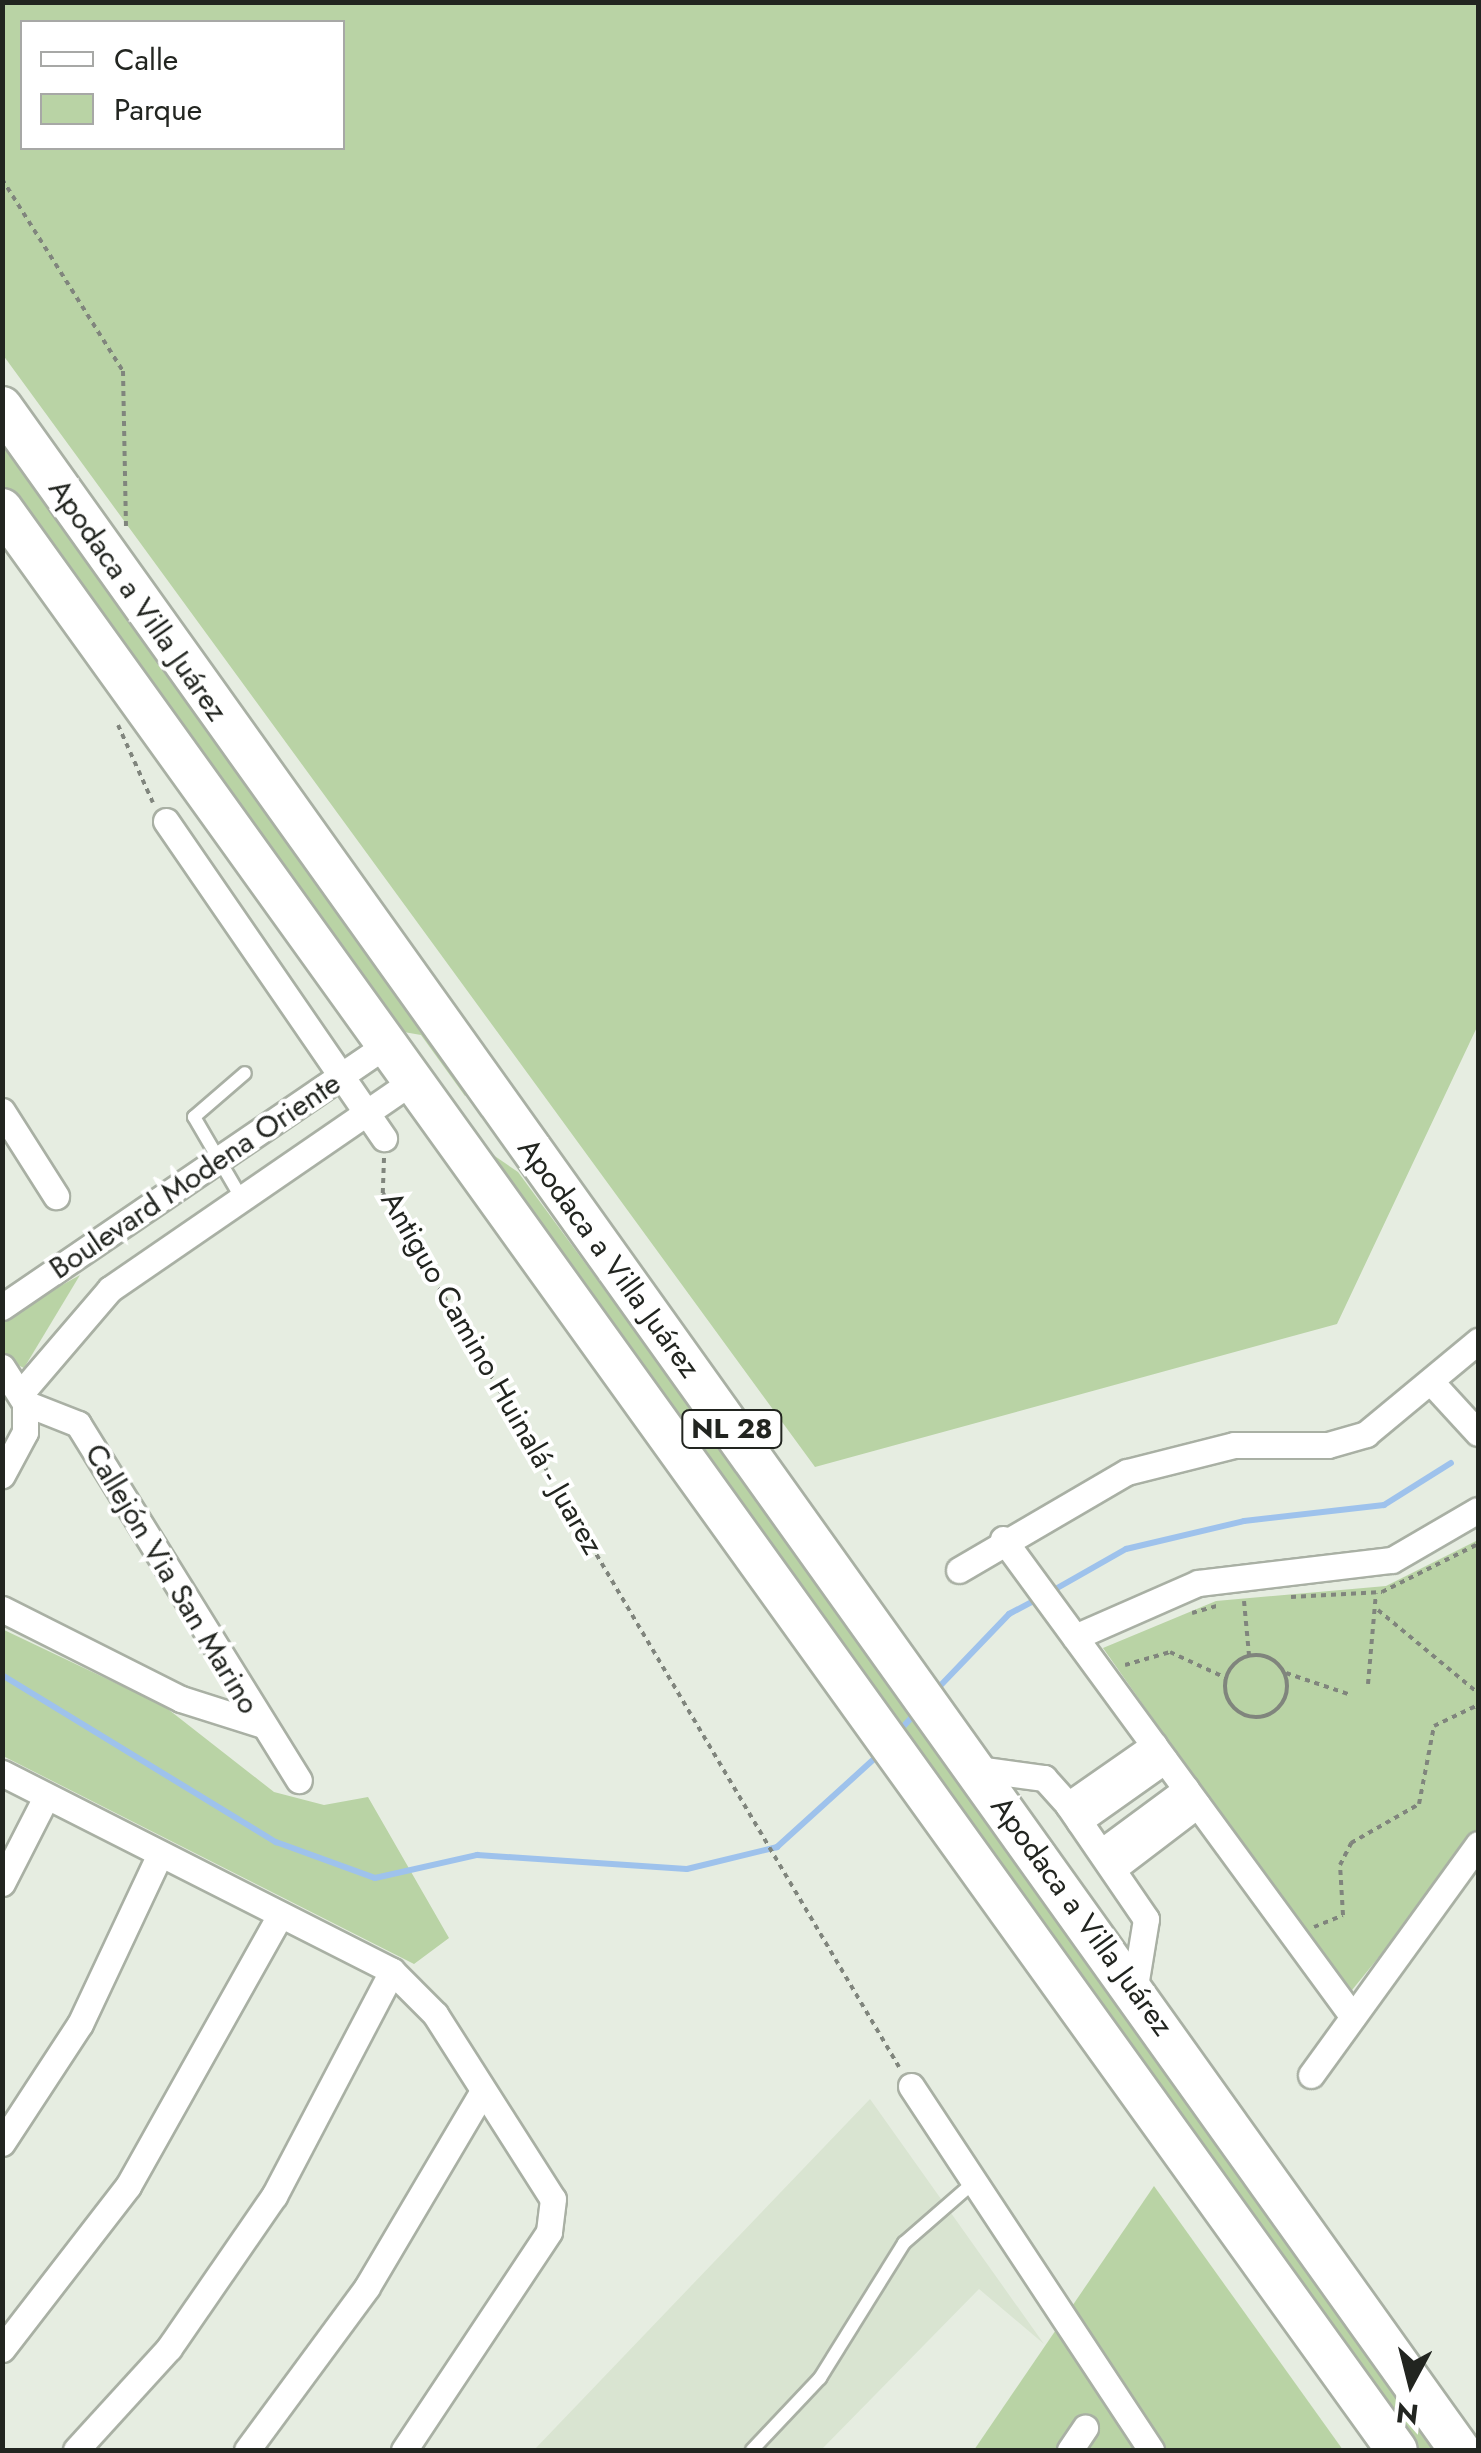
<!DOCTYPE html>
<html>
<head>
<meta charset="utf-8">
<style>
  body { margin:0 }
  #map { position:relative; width:1481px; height:2453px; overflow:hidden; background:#e6ede1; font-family:Jost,sans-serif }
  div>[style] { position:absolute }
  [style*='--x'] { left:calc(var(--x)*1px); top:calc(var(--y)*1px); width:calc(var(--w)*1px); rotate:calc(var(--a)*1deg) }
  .built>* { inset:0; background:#d9e4d1 }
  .green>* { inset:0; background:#b9d3a5 }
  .stream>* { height:6px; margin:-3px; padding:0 3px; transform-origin:3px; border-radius:3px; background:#9ec2ec }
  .path>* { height:4px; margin-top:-2px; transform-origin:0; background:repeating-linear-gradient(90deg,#80857d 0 5px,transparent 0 10px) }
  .path>.ring { margin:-2px; padding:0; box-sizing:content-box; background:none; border:4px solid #80857d; border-radius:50% }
  .roads { filter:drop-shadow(2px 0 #a9b0a4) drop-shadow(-2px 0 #a9b0a4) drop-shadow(0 2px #a9b0a4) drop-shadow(0 -2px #a9b0a4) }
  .lane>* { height:12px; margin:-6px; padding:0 6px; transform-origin:6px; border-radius:6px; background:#fff }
  .street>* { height:25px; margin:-12.5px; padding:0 12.5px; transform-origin:12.5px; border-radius:12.5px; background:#fff }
  .primary>* { height:40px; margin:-20px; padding:0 20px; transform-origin:20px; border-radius:20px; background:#fff }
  span { translate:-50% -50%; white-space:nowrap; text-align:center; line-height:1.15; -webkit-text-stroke:8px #fff; paint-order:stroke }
  .shield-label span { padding:2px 8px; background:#fff; border:2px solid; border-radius:8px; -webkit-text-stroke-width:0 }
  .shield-label { font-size:28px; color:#222520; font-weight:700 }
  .street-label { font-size:30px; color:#222520 }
  .frame { position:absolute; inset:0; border:5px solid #222520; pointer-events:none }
  .legend { position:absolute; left:20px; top:20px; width:325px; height:130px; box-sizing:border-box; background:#fff; border:2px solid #a7a8a6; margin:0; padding:12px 18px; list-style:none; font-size:30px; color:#222520 }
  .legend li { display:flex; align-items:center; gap:20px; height:50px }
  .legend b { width:50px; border:2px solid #a7a8a6 }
  .north { position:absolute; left:1361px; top:2333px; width:100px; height:100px; -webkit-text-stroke:8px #fff; paint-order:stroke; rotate:187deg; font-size:28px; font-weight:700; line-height:40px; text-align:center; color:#222520 }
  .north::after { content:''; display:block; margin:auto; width:35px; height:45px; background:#222520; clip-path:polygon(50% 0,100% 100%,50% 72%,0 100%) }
</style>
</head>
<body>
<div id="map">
  <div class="built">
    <i style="clip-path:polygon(870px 2099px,1044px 2344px,979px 2289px,821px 2450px,534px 2450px)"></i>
  </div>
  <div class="green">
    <i style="clip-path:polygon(evenodd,2px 3px,1478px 3px,1478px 1025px,1337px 1324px,815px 1467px,3px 355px,2px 3px,342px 22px,342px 148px,22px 148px,22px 22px,342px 22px)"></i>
    <i style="clip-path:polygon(2px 445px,467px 1094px,465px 1096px,421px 1035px,398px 1031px,3px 495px)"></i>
    <i style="clip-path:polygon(486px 1150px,518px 1172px,624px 1316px,1441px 2450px,1407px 2450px)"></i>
    <i style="clip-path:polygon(80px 1275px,24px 1368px,3px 1358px,3px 1318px)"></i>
    <i style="clip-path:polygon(1478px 1540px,1478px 1835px,1348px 1995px,1103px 1648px,1216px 1601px,1386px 1586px)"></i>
    <i style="clip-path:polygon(2px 1629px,164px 1706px,274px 1792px,324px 1805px,368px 1797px,449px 1938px,414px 1964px,3px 1756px)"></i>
    <i style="clip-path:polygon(1154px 2186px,1343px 2450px,974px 2450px)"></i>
  </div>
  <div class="stream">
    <i style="--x:1052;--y:1591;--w:85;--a:-29.6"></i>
    <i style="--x:1126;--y:1549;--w:121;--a:-13.3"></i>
    <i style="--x:1244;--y:1521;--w:141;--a:-6.5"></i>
    <i style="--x:1384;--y:1505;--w:79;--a:-32.1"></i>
    <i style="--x:2;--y:1675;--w:321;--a:31.4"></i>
    <i style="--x:276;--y:1842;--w:105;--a:20"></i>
    <i style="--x:375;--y:1878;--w:105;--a:-12.7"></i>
    <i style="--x:477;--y:1855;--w:210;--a:3.8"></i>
    <i style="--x:687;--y:1869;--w:93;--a:-13.7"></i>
    <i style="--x:777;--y:1847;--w:132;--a:-42.2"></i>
    <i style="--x:940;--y:1686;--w:100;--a:-46.2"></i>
    <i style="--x:1009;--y:1614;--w:36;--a:-28"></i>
    <i style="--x:900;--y:1730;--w:21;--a:-47"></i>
  </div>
  <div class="path">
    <i style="--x:2;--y:179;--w:227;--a:57.8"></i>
    <i style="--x:123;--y:371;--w:158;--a:88.9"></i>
    <i style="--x:118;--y:725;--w:85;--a:65.8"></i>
    <i style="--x:384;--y:1158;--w:35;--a:92"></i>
    <i style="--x:383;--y:1193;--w:1015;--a:59.44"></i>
    <i style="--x:1291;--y:1597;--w:91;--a:-3.1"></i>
    <i style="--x:1382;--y:1592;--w:107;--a:-26.6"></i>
    <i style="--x:1244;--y:1601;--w:54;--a:84.7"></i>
    <i style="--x:1378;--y:1610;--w:130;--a:39.7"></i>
    <i style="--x:1192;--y:1613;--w:26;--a:-16"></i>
    <i class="ring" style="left:1225px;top:1655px;width:58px;height:58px"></i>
    <i style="--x:1125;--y:1665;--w:47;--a:-16.1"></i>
    <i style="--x:1170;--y:1652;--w:62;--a:24.9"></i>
    <i style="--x:1286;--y:1673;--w:69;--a:18.7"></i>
    <i style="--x:1368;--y:1684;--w:91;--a:-85"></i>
    <i style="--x:1314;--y:1927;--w:31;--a:-22"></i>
    <i style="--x:1343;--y:1915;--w:50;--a:-93.4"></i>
    <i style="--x:1340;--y:1865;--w:25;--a:-63"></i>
    <i style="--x:1351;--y:1843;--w:78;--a:-29.8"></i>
    <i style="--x:1419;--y:1804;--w:79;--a:-79.1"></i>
    <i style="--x:1434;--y:1726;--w:49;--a:-25.5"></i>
  </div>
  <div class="roads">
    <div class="lane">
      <i style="--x:242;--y:1199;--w:95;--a:-120.3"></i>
      <i style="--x:194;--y:1117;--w:67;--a:-40.8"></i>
      <i style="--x:752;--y:2450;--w:99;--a:-46.6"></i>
      <i style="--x:820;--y:2378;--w:159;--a:-58.1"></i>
      <i style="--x:904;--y:2243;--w:91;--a:-41"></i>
    </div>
    <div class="street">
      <i style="--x:166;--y:821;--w:385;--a:55.5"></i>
      <i style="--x:2;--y:1111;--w:101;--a:57.6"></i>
      <i style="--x:2;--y:1307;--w:466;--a:-34.3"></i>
      <i style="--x:2;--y:1367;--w:43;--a:57.4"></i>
      <i style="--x:25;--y:1403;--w:29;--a:90"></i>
      <i style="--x:25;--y:1432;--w:49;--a:118.1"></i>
      <i style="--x:1432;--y:1383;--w:68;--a:47.4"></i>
      <i style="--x:21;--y:1393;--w:137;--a:-49.4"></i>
      <i style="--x:110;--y:1289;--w:369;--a:-34.5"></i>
      <i style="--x:25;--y:1403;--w:57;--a:21.6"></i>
      <i style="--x:78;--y:1424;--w:419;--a:58.2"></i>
      <i style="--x:1003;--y:1539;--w:592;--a:53.79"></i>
      <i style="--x:959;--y:1570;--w:194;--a:-30.3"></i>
      <i style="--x:1127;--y:1472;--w:110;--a:-14.2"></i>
      <i style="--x:1234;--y:1445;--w:94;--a:0"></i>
      <i style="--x:1328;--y:1445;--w:40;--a:-16"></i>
      <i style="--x:1366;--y:1434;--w:146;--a:-39.7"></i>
      <i style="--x:2;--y:1609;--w:200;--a:26.7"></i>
      <i style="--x:181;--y:1699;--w:83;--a:17.6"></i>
      <i style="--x:1075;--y:1637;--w:134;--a:-23.7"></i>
      <i style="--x:1198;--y:1583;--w:195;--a:-6.8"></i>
      <i style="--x:1392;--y:1560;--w:99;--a:-30.2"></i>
      <i style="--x:977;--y:1769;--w:68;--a:7.7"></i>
      <i style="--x:1044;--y:1778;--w:36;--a:48"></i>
      <i style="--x:1068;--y:1805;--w:138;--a:55.6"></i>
      <i style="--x:1146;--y:1919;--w:68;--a:99.3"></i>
      <i style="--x:2;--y:1773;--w:437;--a:26.9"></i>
      <i style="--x:392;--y:1971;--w:61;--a:45"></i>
      <i style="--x:435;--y:2014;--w:219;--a:57.5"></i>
      <i style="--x:553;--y:2199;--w:33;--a:97"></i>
      <i style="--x:549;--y:2232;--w:262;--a:123.6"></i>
      <i style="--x:1068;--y:1805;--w:105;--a:-34.9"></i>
      <i style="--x:1079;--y:1821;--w:105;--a:-35.3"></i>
      <i style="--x:1101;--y:1852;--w:106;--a:-36.5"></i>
      <i style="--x:1113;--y:1869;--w:106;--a:-37.3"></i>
      <i style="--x:2;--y:1883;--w:97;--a:-62.9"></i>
      <i style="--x:1311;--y:2075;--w:285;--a:-54.1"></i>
      <i style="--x:911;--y:2086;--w:436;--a:56.6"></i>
      <i style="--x:2;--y:2143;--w:142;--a:-56.8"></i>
      <i style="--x:80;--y:2024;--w:188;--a:-64.8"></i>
      <i style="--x:2;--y:2349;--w:206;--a:-52.3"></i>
      <i style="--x:128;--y:2186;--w:311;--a:-60.7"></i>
      <i style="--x:76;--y:2450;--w:138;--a:-47.6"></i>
      <i style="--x:169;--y:2348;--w:185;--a:-55.4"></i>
      <i style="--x:274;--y:2196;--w:254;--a:-62.3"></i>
      <i style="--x:247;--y:2450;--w:202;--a:-53.6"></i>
      <i style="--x:367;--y:2287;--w:228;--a:-59.4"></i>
      <i style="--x:1070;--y:2450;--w:27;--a:-56"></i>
    </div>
    <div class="primary">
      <i style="--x:2;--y:407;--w:2510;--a:54.49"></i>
      <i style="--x:2;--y:509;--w:2390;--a:54.3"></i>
    </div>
  </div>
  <div class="shield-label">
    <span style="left:732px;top:1429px">NL 28</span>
  </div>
  <div class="street-label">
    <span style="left:138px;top:600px;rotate:55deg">Apodaca a Villa Juárez</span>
    <span style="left:195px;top:1176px;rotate:-34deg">Boulevard Modena Oriente</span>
    <span style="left:609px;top:1258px;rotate:54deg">Apodaca a Villa Juárez</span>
    <span style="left:492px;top:1373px;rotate:60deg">Antiguo Camino Huinalá - Juarez</span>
    <span style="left:172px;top:1579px;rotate:59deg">Callejón Via San Marino</span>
    <span style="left:1082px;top:1916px;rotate:54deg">Apodaca a Villa Juárez</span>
  </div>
  <div class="frame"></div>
  <ul class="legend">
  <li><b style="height:12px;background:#fff"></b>Calle</li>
  <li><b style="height:28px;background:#b9d3a5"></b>Parque</li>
  </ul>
  <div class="north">N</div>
</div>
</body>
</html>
